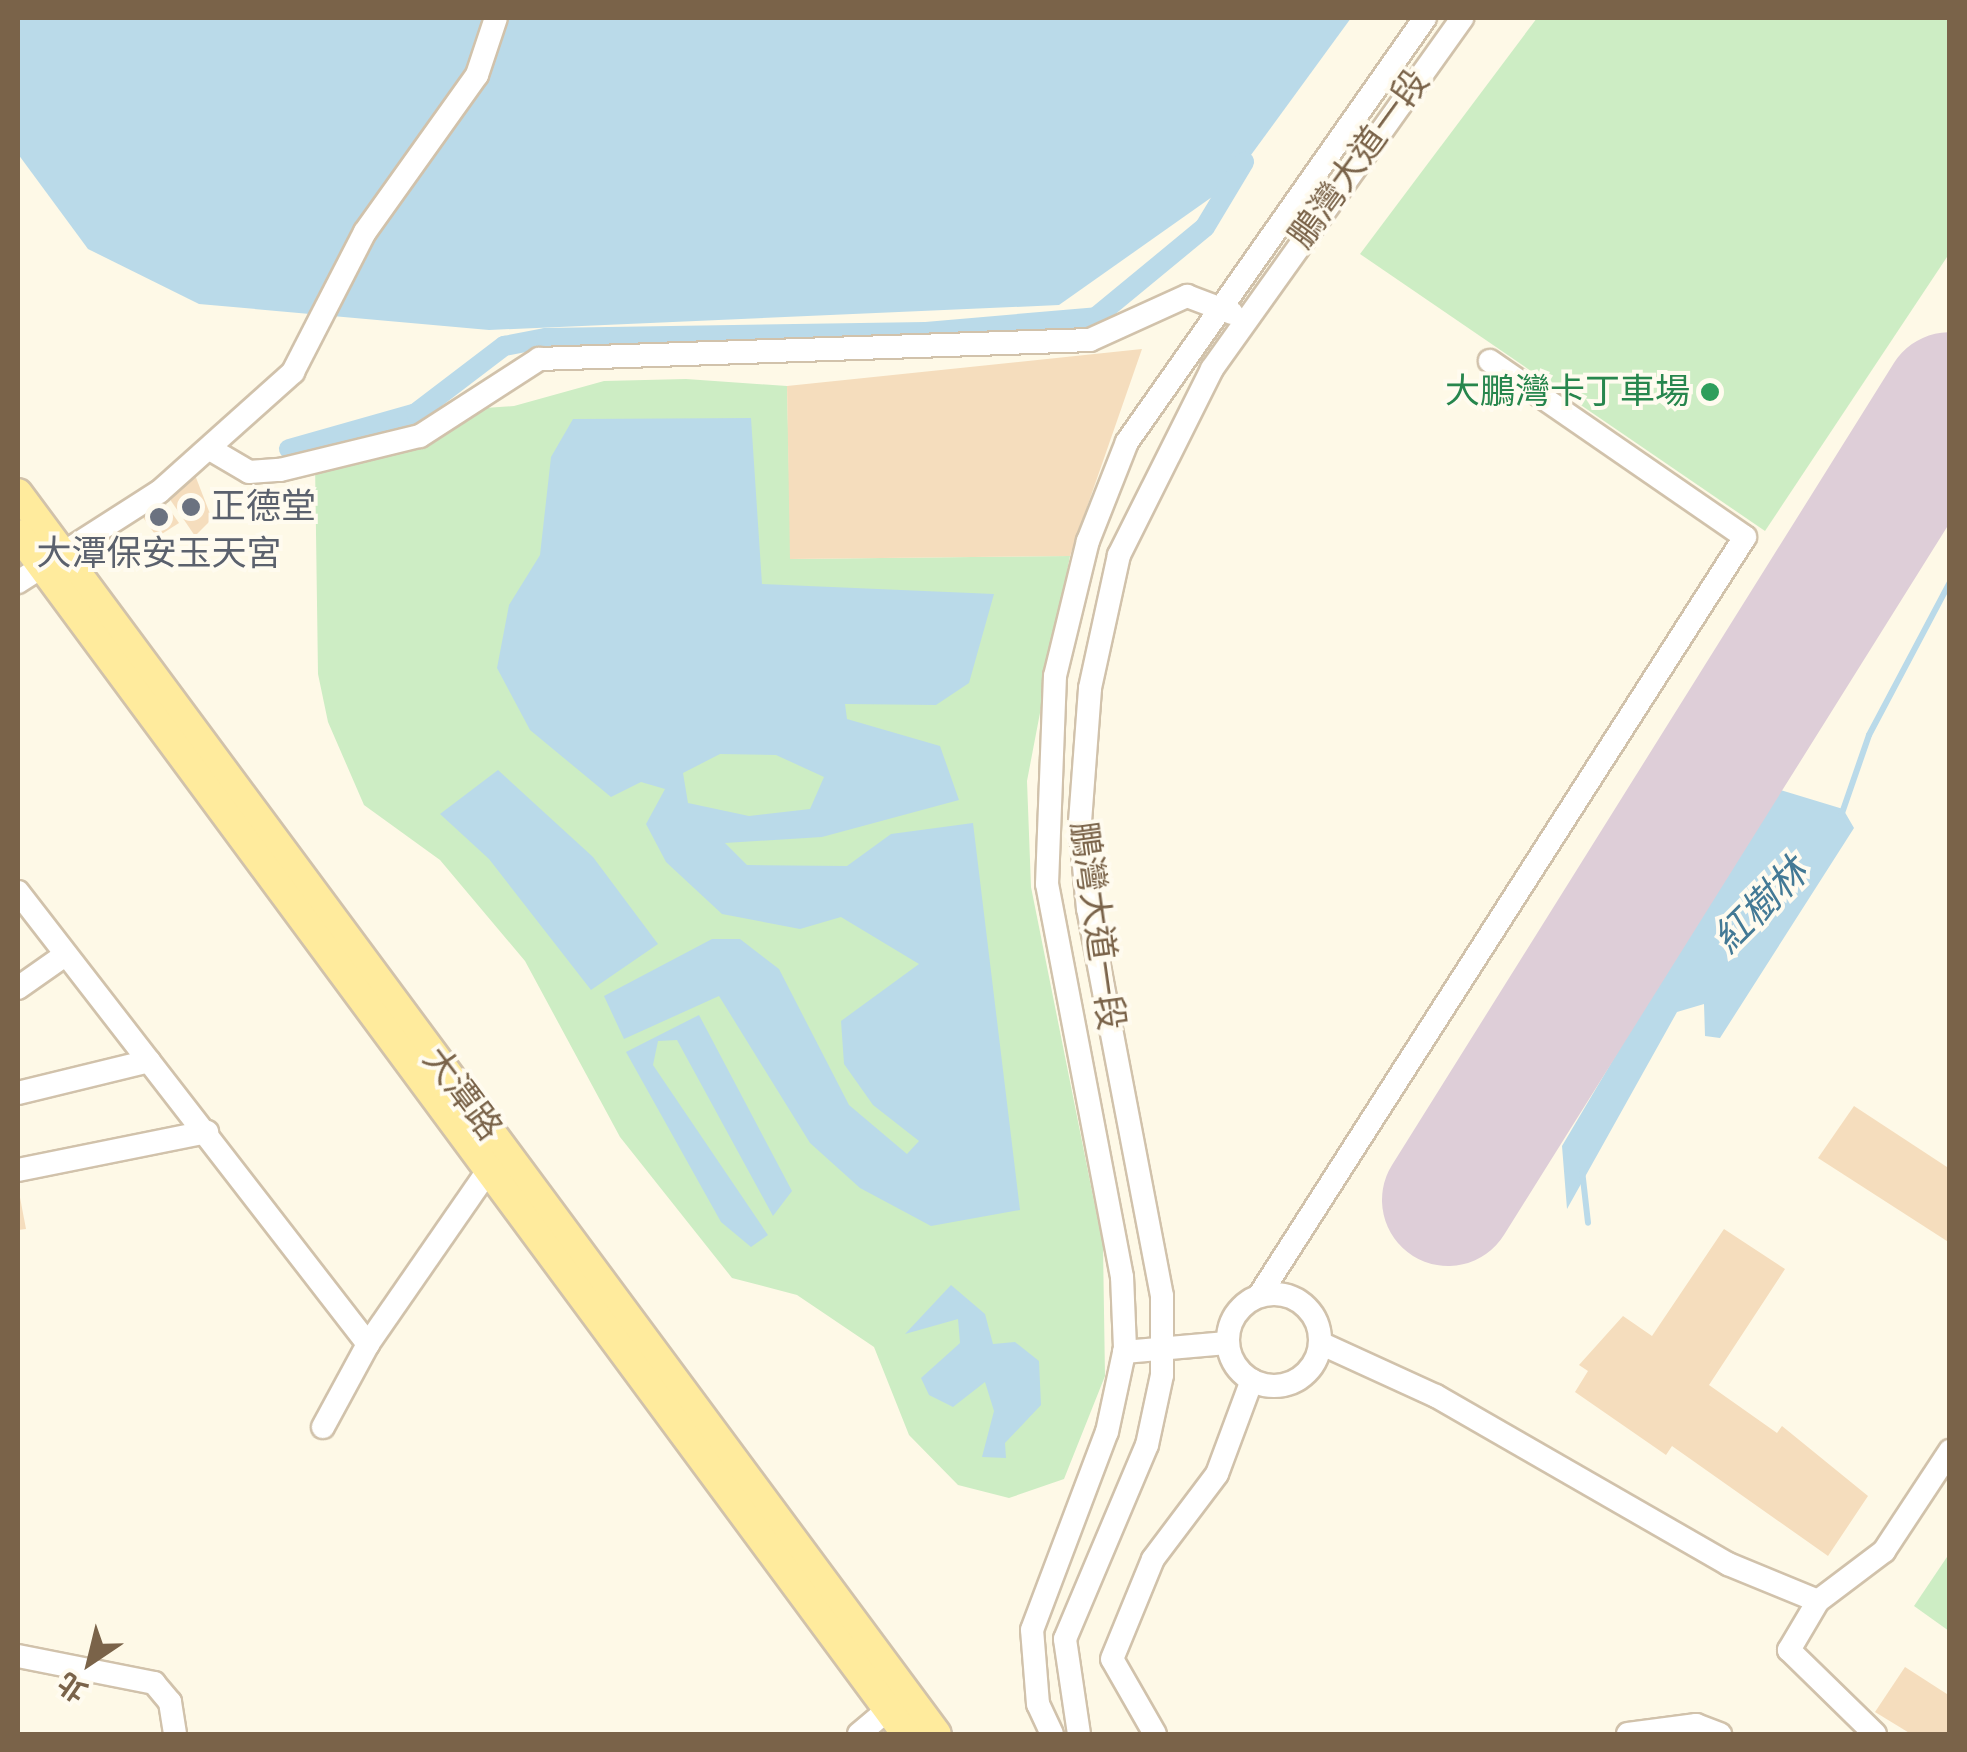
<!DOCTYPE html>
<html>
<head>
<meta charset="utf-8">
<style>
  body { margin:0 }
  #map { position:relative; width:1967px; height:1752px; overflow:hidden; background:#fef9e7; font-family:Karla,"Noto Sans TC",sans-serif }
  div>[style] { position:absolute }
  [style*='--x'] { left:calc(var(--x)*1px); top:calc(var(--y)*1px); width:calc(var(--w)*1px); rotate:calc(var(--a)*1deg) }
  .green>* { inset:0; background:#cdedc4 }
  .water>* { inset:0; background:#badae9 }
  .stream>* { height:6px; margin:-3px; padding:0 3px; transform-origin:3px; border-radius:3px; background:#badae9 }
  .canal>* { height:20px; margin:-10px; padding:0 10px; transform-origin:10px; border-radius:10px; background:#badae9 }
  .runway>* { height:132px; margin:-66px; padding:0 66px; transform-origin:66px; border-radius:66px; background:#deced8 }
  .building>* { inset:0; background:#f5ddbd }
  .roads { filter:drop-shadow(2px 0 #d1c2ab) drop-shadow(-2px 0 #d1c2ab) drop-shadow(0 2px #d1c2ab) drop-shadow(0 -2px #d1c2ab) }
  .minor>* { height:22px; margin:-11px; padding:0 11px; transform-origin:11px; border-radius:11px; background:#fff }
  .minor>.ring { margin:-11px; padding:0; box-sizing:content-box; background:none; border:22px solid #fff; border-radius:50% }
  .major>* { height:28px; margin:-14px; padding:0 14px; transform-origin:14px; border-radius:14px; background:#ffeb9d }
  .dots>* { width:28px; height:28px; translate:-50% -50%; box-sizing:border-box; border:5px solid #fffbef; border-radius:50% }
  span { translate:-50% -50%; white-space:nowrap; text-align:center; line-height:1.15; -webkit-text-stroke:8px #fffbef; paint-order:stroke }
  .street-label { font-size:35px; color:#7a6349 }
  .leisure-label { font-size:35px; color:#27864d }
  .right { translate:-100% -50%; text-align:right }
  .worship-label { font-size:35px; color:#5b616d }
  .left { translate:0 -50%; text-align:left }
  .water-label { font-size:38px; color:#437995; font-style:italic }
  .frame { position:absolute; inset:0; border:20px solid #7a6349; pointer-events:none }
  .north { position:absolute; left:40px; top:1612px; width:100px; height:100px; -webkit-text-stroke:8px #fffbef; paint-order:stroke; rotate:215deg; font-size:28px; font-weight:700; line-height:40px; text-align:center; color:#7a6349 }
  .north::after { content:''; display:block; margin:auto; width:35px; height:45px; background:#7a6349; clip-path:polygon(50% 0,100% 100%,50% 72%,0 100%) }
</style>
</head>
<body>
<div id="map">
  <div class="green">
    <i style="clip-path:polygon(1537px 18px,1949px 18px,1949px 254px,1765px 531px,1360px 254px)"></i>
    <i style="clip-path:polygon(686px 379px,787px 386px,791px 559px,1070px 556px,1027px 781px,1031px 887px,1103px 1246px,1105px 1376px,1064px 1479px,1009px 1498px,958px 1485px,909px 1435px,874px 1347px,797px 1295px,732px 1278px,620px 1137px,525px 961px,440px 860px,364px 805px,328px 722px,318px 674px,315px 462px,414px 413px,514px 406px,604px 381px)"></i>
    <i style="clip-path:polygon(1949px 1554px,1950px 1631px,1949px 1631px,1914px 1606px)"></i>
  </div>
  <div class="water">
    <i style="clip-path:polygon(18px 18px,1351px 18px,1229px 185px,1059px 305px,489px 330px,199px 304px,88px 249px,18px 154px)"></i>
    <i style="clip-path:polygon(evenodd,751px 418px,762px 584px,994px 594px,969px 683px,936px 705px,845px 704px,847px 719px,940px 746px,959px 800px,822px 837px,725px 843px,747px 865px,847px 866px,891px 834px,973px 823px,1020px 1210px,931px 1226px,860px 1188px,810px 1143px,719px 996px,624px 1039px,604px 996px,712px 939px,740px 939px,779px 969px,849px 1105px,907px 1154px,919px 1141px,873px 1105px,844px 1064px,841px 1021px,919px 964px,841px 917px,800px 929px,722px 914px,666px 862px,646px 824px,665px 789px,641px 782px,611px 797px,530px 730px,497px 668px,509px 605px,540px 555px,551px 457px,573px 419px,751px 418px,720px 754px,776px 755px,824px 777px,810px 809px,749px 816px,688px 803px,683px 773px,720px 754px)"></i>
    <i style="clip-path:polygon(498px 770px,593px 857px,658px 944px,591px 990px,489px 859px,440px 814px)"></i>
    <i style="clip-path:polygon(1774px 788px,1843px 809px,1854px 828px,1720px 1038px,1705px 1036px,1704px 1004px,1677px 1012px,1567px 1209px,1562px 1146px)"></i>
    <i style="clip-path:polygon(699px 1015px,792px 1191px,773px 1216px,677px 1040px,658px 1041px,653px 1065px,768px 1235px,751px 1247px,721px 1222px,626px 1052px)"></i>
    <i style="clip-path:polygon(951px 1285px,985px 1314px,993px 1344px,1015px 1342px,1039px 1361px,1041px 1405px,1005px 1443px,1006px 1458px,982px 1457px,994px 1411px,985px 1382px,953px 1407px,929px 1395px,921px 1378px,960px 1343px,958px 1319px,905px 1334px)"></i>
  </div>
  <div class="stream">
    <i style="--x:1841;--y:816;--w:86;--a:-70.9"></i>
    <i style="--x:1869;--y:735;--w:173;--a:-62.1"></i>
    <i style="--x:1582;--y:1170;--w:53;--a:83.5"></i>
  </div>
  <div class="canal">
    <i style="--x:289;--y:449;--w:132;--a:-15.8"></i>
    <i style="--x:416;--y:413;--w:111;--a:-37.3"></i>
    <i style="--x:504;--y:346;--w:43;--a:-10.8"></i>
    <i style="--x:546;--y:338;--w:380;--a:-0.9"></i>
    <i style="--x:926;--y:332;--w:171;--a:-5"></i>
    <i style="--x:1096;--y:317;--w:141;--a:-39.5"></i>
    <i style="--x:1205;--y:227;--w:76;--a:-59"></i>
  </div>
  <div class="runway">
    <i style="--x:1448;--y:1200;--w:946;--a:-57.96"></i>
  </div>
  <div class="building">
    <i style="clip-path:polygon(1142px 349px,1070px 556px,790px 559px,787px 386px)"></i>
    <i style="clip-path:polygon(195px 475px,212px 519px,195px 536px,167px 495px)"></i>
    <i style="clip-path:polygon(161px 497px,179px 523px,157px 537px,139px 512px)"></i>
    <i style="clip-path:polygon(1854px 1106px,1950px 1169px,1950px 1243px,1818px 1158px)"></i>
    <i style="clip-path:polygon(18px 1187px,26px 1229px,18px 1230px)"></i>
    <i style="clip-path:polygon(1724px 1229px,1785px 1269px,1709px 1385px,1777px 1433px,1782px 1426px,1868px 1496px,1828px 1556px,1672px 1446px,1666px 1455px,1575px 1392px,1588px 1371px,1579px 1365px,1623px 1316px,1652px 1336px)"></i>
    <i style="clip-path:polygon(1905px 1667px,1950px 1696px,1950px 1734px,1911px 1734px,1875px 1712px)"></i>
  </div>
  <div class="roads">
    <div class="minor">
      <i style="--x:210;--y:449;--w:45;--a:30.5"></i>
      <i style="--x:249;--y:472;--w:31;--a:-4"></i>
      <i style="--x:280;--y:470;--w:144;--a:-13.7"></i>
      <i style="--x:420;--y:436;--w:142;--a:-32.9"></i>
      <i style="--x:539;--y:359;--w:551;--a:-1.97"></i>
      <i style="--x:1090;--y:340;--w:107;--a:-24.4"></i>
      <i style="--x:1187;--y:296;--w:48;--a:20.7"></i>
      <i style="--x:18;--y:582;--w:167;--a:-32.6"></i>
      <i style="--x:159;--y:492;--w:180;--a:-41.8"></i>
      <i style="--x:293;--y:372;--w:157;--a:-62.8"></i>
      <i style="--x:365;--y:232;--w:193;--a:-54.5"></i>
      <i style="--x:477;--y:75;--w:60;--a:-71.6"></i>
      <i style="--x:18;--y:892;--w:572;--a:52.25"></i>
      <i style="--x:18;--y:988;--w:57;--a:-35.1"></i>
      <i style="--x:18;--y:1093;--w:135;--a:-13.7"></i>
      <i style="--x:18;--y:1170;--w:193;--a:-11.4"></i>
      <i class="ring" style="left:1228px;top:1294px;width:70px;height:70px"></i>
      <i style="--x:1259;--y:1296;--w:901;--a:-57.37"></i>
      <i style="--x:1745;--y:537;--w:310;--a:-145.4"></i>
      <i style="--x:1320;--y:1343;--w:128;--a:24.6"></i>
      <i style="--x:1436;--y:1396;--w:337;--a:29.9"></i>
      <i style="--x:1728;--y:1564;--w:97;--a:22.3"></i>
      <i style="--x:1818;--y:1601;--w:83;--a:-37.1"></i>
      <i style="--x:1884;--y:1551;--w:120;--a:-56.6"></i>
      <i style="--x:1124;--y:1352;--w:103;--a:-5"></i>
      <i style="--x:323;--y:1427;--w:94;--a:-61.5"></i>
      <i style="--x:368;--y:1344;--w:209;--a:-55.3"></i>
      <i style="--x:1818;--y:1601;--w:57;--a:120.6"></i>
      <i style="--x:1789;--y:1650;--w:120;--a:44.3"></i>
      <i style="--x:18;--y:1656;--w:139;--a:11.2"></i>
      <i style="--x:154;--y:1683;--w:25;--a:50"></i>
      <i style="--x:170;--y:1702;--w:32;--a:81"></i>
      <i style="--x:859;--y:1734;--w:51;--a:-40.2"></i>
      <i style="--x:1052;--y:1734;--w:33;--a:-115"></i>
      <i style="--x:1038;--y:1704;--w:74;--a:-94.6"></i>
      <i style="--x:1032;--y:1630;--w:212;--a:-69.3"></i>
      <i style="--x:1107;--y:1432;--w:86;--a:-77.9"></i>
      <i style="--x:1125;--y:1348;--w:71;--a:-92.4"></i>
      <i style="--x:1122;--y:1277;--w:400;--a:-100.8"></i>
      <i style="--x:1047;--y:884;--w:208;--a:-87.8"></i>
      <i style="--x:1055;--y:676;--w:139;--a:-76.3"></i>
      <i style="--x:1088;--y:541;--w:106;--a:-68.5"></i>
      <i style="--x:1127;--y:442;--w:518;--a:-54.9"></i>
      <i style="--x:1079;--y:1734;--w:96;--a:-98.4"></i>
      <i style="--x:1065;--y:1639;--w:211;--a:-67.1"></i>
      <i style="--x:1147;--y:1445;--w:72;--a:-77.9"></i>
      <i style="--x:1162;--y:1375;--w:79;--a:-90"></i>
      <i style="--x:1162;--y:1296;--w:394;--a:-100.8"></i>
      <i style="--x:1088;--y:909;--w:87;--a:-95.3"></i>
      <i style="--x:1080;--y:822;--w:134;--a:-85.7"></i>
      <i style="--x:1090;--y:688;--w:136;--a:-77.7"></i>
      <i style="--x:1119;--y:555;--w:208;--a:-63.4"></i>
      <i style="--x:1212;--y:369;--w:431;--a:-54.5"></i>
      <i style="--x:1155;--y:1734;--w:86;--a:-119.8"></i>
      <i style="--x:1112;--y:1659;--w:108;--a:-67.7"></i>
      <i style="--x:1153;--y:1559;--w:106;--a:-53"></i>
      <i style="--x:1217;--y:1474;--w:100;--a:-69.6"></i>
      <i style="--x:1628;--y:1734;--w:69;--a:-7.5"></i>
      <i style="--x:1696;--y:1725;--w:26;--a:21"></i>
    </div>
    <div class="major">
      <i style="--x:18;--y:493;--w:1544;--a:53.48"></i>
      <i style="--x:18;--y:534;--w:1493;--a:53.5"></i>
    </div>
  </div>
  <div class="dots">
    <i style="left:1710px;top:392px;background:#2e9e5b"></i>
    <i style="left:191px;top:507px;background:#6b7280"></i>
    <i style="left:159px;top:517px;background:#6b7280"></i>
  </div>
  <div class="street-label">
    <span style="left:1359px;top:159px;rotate:-54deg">鵬灣大道一段</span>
    <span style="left:1097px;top:926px;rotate:82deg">鵬灣大道一段</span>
    <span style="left:462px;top:1094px;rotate:53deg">大潭路</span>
  </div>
  <div class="leisure-label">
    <span class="right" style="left:1690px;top:392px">大鵬灣卡丁車場</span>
  </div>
  <div class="worship-label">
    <span class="left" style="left:211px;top:507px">正德堂</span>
    <span style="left:159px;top:554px">大潭保安玉天宮</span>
  </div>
  <div class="water-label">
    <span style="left:1761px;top:906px;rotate:-45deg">紅樹林</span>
  </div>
  <div class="frame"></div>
  <div class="north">北</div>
</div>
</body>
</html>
